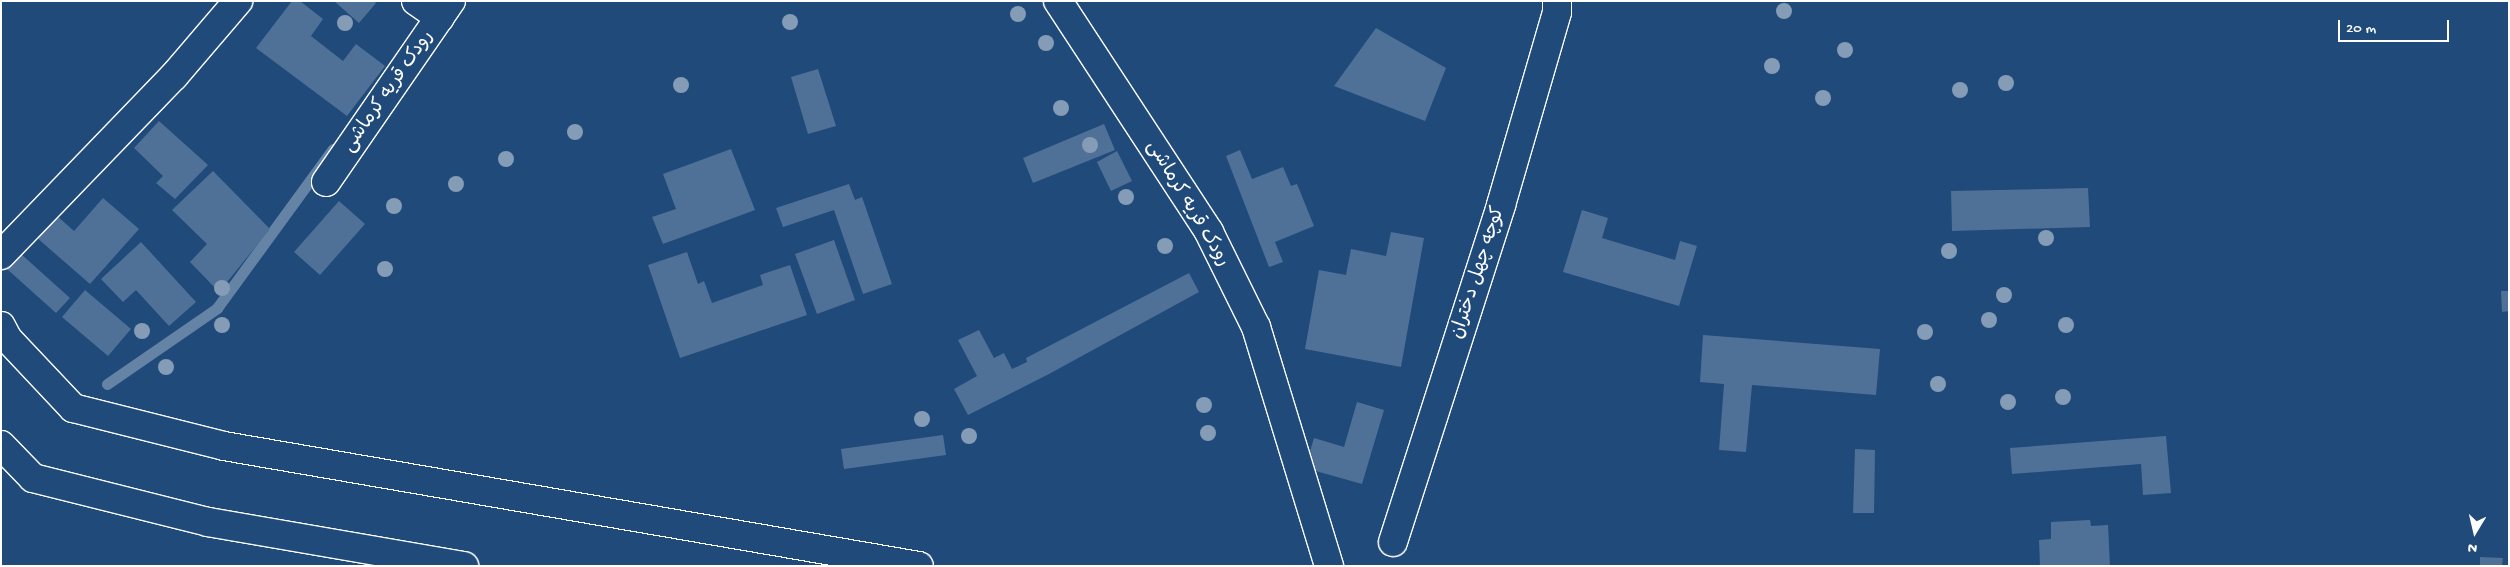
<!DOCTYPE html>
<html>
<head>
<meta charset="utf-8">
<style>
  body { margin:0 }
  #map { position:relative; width:2510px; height:567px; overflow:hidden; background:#1f4a7a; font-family:"Gochi Hand","Playpen Sans Arabic",sans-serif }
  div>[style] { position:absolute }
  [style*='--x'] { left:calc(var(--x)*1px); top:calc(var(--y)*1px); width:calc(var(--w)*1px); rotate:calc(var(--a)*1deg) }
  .stream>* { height:11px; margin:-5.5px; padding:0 5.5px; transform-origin:5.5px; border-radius:5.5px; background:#6583a4 }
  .building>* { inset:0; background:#507197 }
  .roads { filter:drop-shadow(1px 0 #fff) drop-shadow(-1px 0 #fff) drop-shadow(0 1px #fff) drop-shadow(0 -1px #fff) }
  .minor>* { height:28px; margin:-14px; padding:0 14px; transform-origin:14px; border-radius:14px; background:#1f4a7a }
  .tertiary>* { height:28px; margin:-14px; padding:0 14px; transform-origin:14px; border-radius:14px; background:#1f4a7a }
  .trees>* { width:16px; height:16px; margin:-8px; border-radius:50%; background:#859cb6 }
  span { translate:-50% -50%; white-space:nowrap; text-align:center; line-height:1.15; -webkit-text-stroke:4.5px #1f4a7a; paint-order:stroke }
  .street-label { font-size:19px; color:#fff }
  .frame { position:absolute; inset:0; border:2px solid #fff; pointer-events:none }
  .north { position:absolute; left:2450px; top:507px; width:50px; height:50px; -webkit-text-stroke:4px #1f4a7a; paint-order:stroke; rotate:189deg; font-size:14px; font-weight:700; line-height:20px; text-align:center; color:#fff }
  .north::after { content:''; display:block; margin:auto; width:18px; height:22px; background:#fff; clip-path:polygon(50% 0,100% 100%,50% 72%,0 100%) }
  .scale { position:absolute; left:2338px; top:20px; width:111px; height:22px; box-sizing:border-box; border:2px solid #fff; border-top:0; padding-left:6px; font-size:15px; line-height:18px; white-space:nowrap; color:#fff; -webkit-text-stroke:4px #1f4a7a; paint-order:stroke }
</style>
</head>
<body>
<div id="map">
  <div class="stream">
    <i style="--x:107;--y:384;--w:134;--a:-34.6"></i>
    <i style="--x:217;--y:308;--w:197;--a:-53.9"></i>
  </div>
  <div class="building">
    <i style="clip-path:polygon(292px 1px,300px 1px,323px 19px,311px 36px,343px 61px,356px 44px,385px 66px,347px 116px,256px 48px)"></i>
    <i style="clip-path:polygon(334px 1px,374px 1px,376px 3px,359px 23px)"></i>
    <i style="clip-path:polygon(1376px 28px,1446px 68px,1425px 121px,1334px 86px)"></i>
    <i style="clip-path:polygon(818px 69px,836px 126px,808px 134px,791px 77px)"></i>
    <i style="clip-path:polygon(159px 121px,208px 165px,175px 199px,156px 183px,163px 176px,134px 148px)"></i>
    <i style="clip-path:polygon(1104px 124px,1115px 150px,1033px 183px,1023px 158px)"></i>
    <i style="clip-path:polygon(731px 149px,755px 210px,663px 244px,652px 217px,676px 209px,663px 174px)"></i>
    <i style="clip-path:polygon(1240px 150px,1252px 179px,1283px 167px,1291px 186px,1297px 184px,1314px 226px,1275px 242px,1283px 262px,1269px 267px,1226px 156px)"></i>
    <i style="clip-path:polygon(1117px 151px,1132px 181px,1111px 191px,1097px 162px)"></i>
    <i style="clip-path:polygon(213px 171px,270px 229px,219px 292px,190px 262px,207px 244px,172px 210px)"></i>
    <i style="clip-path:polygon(849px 184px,855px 200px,862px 197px,892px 284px,863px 294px,834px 210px,783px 227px,776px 208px)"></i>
    <i style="clip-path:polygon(2088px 188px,2090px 227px,1952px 231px,1951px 191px)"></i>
    <i style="clip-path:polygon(103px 198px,139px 229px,90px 284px,36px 237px,56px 215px,74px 231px)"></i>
    <i style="clip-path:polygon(339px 201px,365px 224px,320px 275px,294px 252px)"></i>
    <i style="clip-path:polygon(1582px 210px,1608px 218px,1602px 238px,1675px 260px,1680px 241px,1697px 246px,1679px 306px,1563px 272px)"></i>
    <i style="clip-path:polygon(1391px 232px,1424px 238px,1401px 367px,1305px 349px,1319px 270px,1346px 275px,1351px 249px,1386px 256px)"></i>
    <i style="clip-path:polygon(834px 240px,855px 300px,817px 314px,795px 254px)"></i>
    <i style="clip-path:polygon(141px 242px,196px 302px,169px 326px,136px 290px,123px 302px,101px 279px)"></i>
    <i style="clip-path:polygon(687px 252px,698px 284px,704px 281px,712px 303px,763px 285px,760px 275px,790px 265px,807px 315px,680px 358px,648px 265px)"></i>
    <i style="clip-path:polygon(21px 254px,70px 298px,56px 313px,7px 269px)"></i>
    <i style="clip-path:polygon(1189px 273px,1199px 292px,1049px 374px,968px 415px,954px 389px,977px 376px,958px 340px,979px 330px,994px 358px,1004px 353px,1012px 369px,1027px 362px,1026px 358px)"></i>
    <i style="clip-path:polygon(85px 290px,131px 329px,108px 356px,62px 317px)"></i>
    <i style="clip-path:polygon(2501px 291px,2509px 291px,2509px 311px,2502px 312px)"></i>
    <i style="clip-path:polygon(1703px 335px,1880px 349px,1876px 395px,1752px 385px,1746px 452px,1719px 450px,1724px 384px,1700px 382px)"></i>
    <i style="clip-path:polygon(1357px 402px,1384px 410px,1362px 484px,1305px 468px,1314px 438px,1344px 447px)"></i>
    <i style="clip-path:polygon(943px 435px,946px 455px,844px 469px,841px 449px)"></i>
    <i style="clip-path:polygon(2166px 436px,2171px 493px,2143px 495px,2141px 464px,2012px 474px,2010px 448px)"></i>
    <i style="clip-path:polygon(1855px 449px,1875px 450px,1874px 513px,1853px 513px)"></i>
    <i style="clip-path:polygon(2090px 520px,2091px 526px,2108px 525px,2110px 566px,2040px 566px,2039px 540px,2051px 539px,2051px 522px)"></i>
    <i style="clip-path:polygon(2480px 557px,2503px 558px,2502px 566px,2480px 566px)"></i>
  </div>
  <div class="roads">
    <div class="minor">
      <i style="--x:416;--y:1;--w:29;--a:35"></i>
      <i style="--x:1058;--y:1;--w:276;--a:56.8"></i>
      <i style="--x:1209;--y:232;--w:106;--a:63.7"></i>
      <i style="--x:1256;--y:327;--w:250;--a:73"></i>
      <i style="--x:326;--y:182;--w:220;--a:-55.4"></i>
      <i style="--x:1;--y:255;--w:249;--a:-46"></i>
      <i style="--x:174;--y:76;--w:99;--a:-49.5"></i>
      <i style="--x:1393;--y:542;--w:354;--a:-72.2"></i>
      <i style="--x:1501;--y:205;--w:201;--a:-73.8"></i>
      <i style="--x:1557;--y:12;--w:11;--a:-90"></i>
    </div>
    <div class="tertiary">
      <i style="--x:1;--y:326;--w:15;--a:62"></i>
      <i style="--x:8;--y:339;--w:95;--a:46.7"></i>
      <i style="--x:73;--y:408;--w:156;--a:14.1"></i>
      <i style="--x:224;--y:446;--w:705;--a:9.8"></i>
      <i style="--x:1;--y:445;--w:46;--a:45.9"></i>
      <i style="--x:33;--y:478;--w:180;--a:14.1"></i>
      <i style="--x:208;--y:522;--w:260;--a:9.8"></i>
    </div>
  </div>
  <div class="trees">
    <i style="left:1784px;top:11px"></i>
    <i style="left:1018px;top:14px"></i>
    <i style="left:790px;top:22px"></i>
    <i style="left:345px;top:23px"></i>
    <i style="left:1046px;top:43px"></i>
    <i style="left:1845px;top:50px"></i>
    <i style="left:1772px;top:66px"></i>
    <i style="left:2006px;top:83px"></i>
    <i style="left:681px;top:85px"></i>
    <i style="left:1960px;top:90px"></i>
    <i style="left:1823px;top:98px"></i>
    <i style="left:1061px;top:108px"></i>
    <i style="left:575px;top:132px"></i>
    <i style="left:1090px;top:145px"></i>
    <i style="left:506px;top:159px"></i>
    <i style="left:456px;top:184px"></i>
    <i style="left:1126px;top:197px"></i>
    <i style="left:394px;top:206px"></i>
    <i style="left:2046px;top:238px"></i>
    <i style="left:1165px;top:246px"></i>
    <i style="left:1949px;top:251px"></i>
    <i style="left:385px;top:269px"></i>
    <i style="left:222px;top:288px"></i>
    <i style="left:2004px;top:295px"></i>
    <i style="left:1989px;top:320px"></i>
    <i style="left:222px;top:325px"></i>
    <i style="left:2066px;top:325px"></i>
    <i style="left:142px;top:331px"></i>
    <i style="left:1925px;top:332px"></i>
    <i style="left:166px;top:367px"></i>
    <i style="left:1938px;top:384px"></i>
    <i style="left:2063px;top:397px"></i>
    <i style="left:2008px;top:402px"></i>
    <i style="left:1204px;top:405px"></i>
    <i style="left:922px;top:419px"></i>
    <i style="left:1208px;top:433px"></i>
    <i style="left:969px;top:436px"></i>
  </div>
  <div class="street-label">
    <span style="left:389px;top:92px;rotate:-55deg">رودک قریه کرماشی</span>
    <span style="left:1187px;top:204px;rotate:59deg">رودک قریه کرماشی</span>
    <span style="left:1479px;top:273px;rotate:-72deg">کوچه چهل دختران</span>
  </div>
  <div class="frame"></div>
  <div class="north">N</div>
  <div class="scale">20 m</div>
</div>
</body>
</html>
